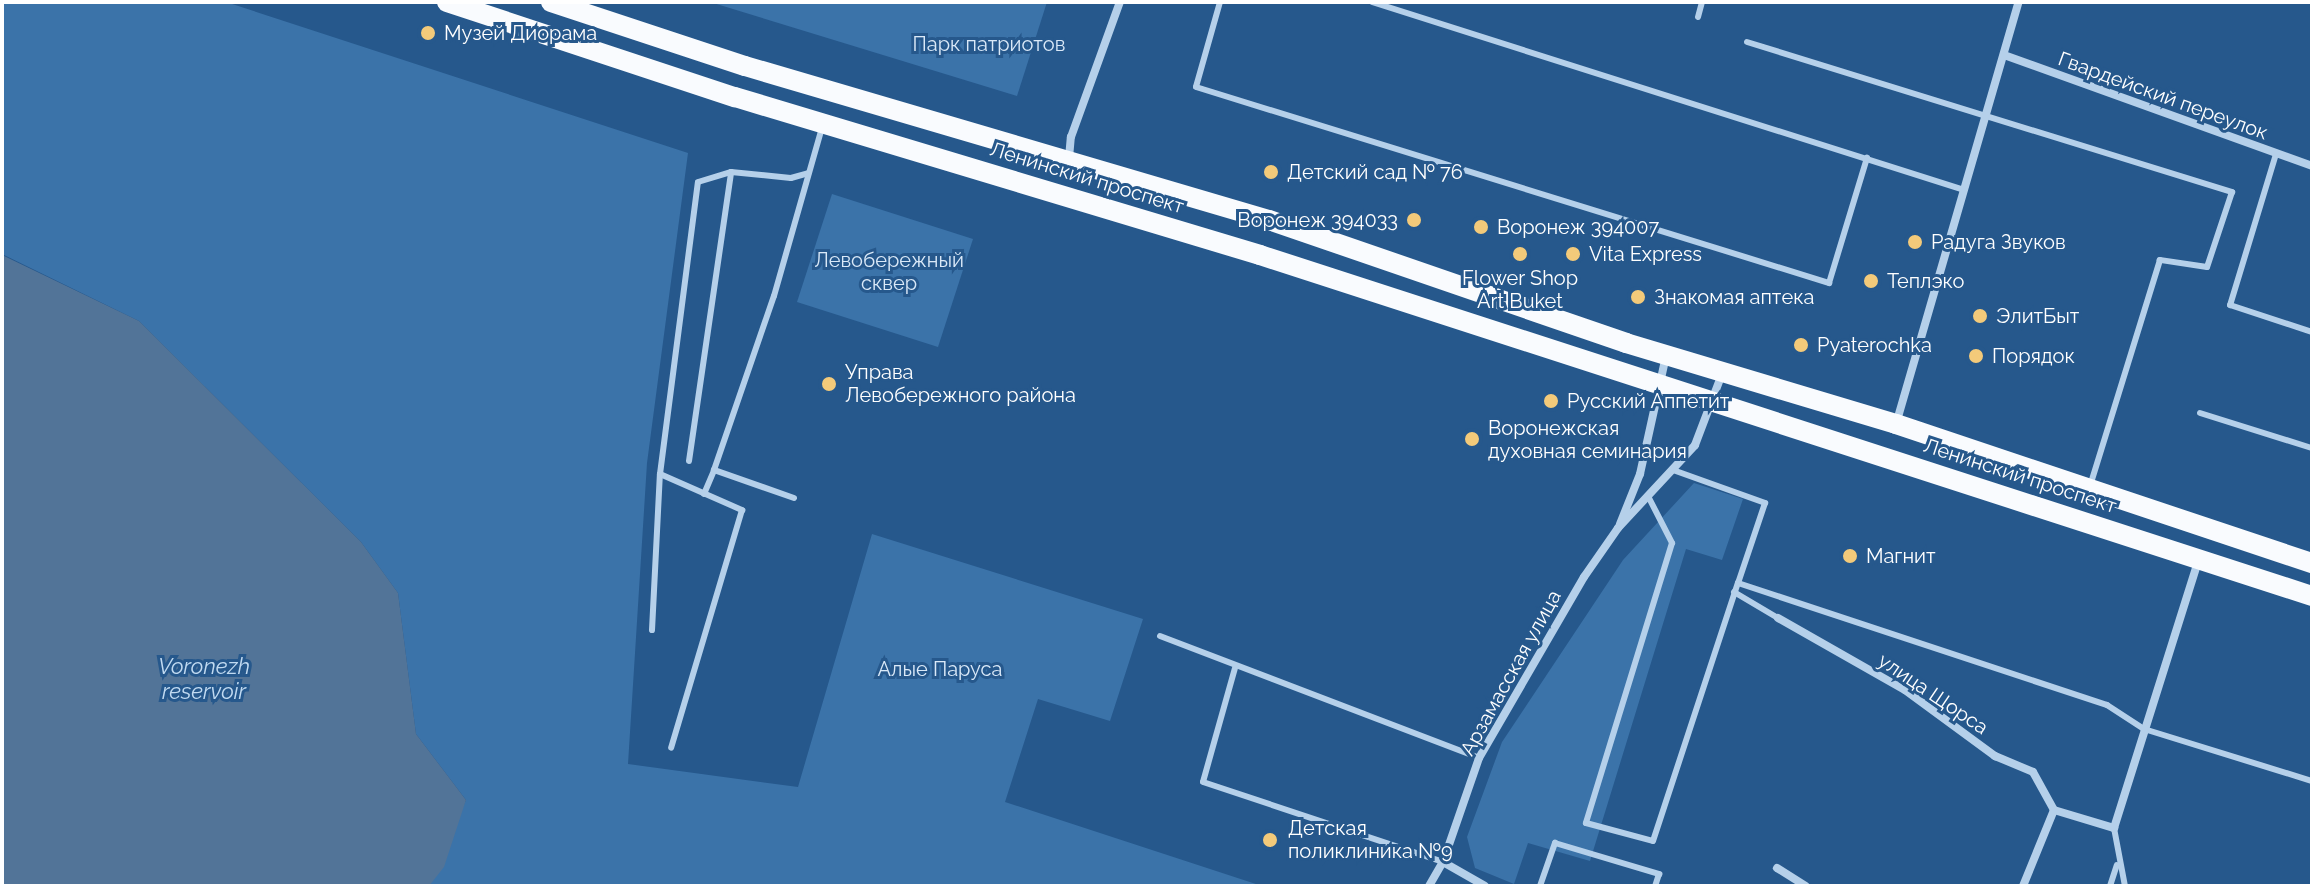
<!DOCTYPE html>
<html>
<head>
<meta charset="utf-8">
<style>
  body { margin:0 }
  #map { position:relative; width:2314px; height:888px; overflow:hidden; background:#26588c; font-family:Raleway,sans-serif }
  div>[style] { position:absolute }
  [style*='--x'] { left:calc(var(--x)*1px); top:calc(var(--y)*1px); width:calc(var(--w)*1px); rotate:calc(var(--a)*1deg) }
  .green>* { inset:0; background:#3b73a9 }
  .water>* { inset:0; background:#527498 }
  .service>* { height:6px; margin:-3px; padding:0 3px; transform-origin:3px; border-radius:3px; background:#b5d0ea }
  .minor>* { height:8px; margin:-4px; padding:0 4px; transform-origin:4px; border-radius:4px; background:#b5d0ea }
  .primary>* { height:20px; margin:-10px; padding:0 10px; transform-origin:10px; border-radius:10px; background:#f9fbfe }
  .dots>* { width:22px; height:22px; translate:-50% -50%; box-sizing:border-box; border:4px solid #26588c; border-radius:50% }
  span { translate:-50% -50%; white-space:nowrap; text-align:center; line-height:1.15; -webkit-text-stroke:6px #26588c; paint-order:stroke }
  .poi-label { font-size:20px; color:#fff }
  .left { translate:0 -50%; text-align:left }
  .right { translate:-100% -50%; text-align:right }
  .park-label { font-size:20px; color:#dae9f8 }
  .street-label { font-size:20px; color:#fff }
  .water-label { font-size:22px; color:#c1daf1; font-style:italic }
  .frame { position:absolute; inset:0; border:4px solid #fff; pointer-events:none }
</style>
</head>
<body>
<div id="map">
  <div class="green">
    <i style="clip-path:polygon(2px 2px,226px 2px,688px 153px,647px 463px,628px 764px,798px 787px,872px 534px,1143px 619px,1110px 721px,1038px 699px,1005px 802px,1262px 886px,429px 886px,466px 800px,416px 734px,398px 593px,361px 542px,139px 321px,2px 254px)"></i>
    <i style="clip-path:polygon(710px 2px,1047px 2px,1017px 96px)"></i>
    <i style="clip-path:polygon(832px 194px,973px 239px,938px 347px,797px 302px)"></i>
    <i style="clip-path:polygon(1694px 483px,1743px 499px,1722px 560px,1686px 549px,1590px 861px,1528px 843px,1514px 884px,1475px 868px,1467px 837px,1502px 742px,1623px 560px)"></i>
  </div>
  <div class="water">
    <i style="clip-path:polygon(2px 255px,139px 321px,361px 542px,398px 593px,416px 734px,466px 800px,444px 867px,429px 886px,2px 886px)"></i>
  </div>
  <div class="service">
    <i style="--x:1220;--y:2;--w:88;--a:105.8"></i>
    <i style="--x:1196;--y:87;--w:663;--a:17.2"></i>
    <i style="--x:1829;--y:283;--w:131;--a:-73.1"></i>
    <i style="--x:1372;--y:2;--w:621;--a:17.62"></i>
    <i style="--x:1698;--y:17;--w:16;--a:-75"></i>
    <i style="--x:1747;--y:42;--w:508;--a:17.19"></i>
    <i style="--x:2232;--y:192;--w:79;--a:108.4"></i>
    <i style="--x:2207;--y:267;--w:48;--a:-171.5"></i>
    <i style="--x:2160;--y:260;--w:237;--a:107.2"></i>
    <i style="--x:2276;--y:154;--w:158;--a:106.9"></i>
    <i style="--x:2230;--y:305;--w:86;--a:18.2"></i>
    <i style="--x:2200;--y:413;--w:117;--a:17.4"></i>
    <i style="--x:689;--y:461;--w:292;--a:-81.7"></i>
    <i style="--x:1673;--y:470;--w:98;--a:19.7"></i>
    <i style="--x:1765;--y:503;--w:84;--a:108.6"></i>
    <i style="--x:660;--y:474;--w:90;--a:23.7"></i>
    <i style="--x:742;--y:510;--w:248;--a:106.6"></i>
    <i style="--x:704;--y:494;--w:26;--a:-67"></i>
    <i style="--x:1648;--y:496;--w:53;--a:62.9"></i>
    <i style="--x:1672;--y:543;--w:293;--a:107.1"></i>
    <i style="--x:1586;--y:823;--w:69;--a:15"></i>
    <i style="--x:1653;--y:841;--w:272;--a:-71.8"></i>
    <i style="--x:1738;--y:583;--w:389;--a:18.3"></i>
    <i style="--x:2107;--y:705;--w:44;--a:33"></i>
    <i style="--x:2144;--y:729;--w:176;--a:17.2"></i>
    <i style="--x:794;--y:498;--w:85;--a:-160.7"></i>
    <i style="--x:714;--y:470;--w:184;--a:-71"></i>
    <i style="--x:774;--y:296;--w:176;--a:-74.1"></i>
    <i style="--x:1734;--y:592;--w:51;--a:30.6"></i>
    <i style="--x:652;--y:630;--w:156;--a:-87.1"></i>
    <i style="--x:660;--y:474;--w:294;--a:-82.6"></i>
    <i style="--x:698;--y:182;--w:34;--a:-17"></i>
    <i style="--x:731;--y:172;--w:60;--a:5.7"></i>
    <i style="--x:791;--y:178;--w:18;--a:-16"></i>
    <i style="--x:1160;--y:636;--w:342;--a:20.9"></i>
    <i style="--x:1235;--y:668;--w:118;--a:105.7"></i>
    <i style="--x:1203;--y:782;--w:253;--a:18.4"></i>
    <i style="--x:2114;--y:828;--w:59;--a:79.3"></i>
    <i style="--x:1540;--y:886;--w:46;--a:-70.8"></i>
    <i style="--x:1555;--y:843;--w:109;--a:16.6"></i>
    <i style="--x:1659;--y:874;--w:13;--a:108"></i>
    <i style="--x:2110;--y:886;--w:22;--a:-72"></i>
  </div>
  <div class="minor">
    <i style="--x:2004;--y:55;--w:327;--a:19.8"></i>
    <i style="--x:1069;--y:158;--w:21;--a:-85"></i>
    <i style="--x:1071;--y:137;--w:144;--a:-70.1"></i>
    <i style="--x:1896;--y:424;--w:440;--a:-73.8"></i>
    <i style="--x:1620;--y:524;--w:54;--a:-68.2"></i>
    <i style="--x:1640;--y:474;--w:121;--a:-77.6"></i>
    <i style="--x:1778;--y:618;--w:146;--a:29.6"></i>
    <i style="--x:1905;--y:690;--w:112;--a:36.3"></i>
    <i style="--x:1995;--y:756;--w:41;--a:22.8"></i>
    <i style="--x:2033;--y:772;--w:43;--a:61.1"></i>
    <i style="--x:2054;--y:810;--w:63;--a:16.7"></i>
    <i style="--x:2114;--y:828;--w:282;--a:-72.5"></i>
    <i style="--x:1443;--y:862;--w:48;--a:29.7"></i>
    <i style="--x:1777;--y:868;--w:34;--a:32"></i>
    <i style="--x:1429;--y:886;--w:28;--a:-60"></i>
    <i style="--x:1443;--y:862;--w:110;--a:-70.9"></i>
    <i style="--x:1479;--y:758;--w:209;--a:-59.9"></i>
    <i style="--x:1584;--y:577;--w:60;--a:-55.2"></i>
    <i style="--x:1618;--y:528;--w:113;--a:-47.1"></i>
    <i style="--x:1695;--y:445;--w:76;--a:-69.2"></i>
    <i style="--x:2023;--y:886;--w:82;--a:-67.8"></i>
  </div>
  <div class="primary">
    <i style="--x:447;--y:2;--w:303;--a:18.3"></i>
    <i style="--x:735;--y:97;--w:548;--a:16.75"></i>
    <i style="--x:1260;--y:255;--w:1106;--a:17.96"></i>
    <i style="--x:551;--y:2;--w:204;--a:18.3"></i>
    <i style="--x:745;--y:66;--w:546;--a:16.38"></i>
    <i style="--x:1269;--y:220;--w:378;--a:19"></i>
    <i style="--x:1626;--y:343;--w:282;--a:16.7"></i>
    <i style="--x:1896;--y:424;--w:439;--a:18.5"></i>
  </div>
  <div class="dots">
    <i style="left:428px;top:33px;background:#f3ca7a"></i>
    <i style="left:1271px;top:172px;background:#f3ca7a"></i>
    <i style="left:1414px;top:220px;background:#f3ca7a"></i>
    <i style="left:1481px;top:227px;background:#f3ca7a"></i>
    <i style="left:1915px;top:242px;background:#f3ca7a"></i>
    <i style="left:1520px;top:254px;background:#f3ca7a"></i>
    <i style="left:1573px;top:254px;background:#f3ca7a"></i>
    <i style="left:1871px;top:281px;background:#f3ca7a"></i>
    <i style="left:1638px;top:297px;background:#f3ca7a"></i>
    <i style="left:1980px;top:316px;background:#f3ca7a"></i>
    <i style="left:1801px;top:345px;background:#f3ca7a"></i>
    <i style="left:1976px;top:356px;background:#f3ca7a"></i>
    <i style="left:829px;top:384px;background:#f3ca7a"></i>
    <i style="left:1551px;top:401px;background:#f3ca7a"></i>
    <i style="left:1472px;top:439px;background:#f3ca7a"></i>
    <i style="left:1850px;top:556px;background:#f3ca7a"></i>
    <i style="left:1270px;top:840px;background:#f3ca7a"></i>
  </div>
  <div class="poi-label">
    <span class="left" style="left:444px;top:33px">Музей Диорама</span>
    <span class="left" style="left:1287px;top:172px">Детский сад № 76</span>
    <span class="right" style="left:1398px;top:220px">Воронеж 394033</span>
    <span class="left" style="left:1497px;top:227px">Воронеж 394007</span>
    <span class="left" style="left:1931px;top:242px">Радуга Звуков</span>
    <span class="left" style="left:1589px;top:254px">Vita Express</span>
    <span style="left:1520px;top:290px">Flower Shop<br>Art Buket</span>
    <span class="left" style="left:1887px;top:281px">Теплэко</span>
    <span class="left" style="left:1654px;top:297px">Знакомая аптека</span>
    <span class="left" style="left:1996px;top:316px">ЭлитБыт</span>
    <span class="left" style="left:1817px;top:345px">Pyaterochka</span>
    <span class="left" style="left:1992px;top:356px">Порядок</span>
    <span class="left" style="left:845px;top:384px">Управа<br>Левобережного района</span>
    <span class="left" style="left:1567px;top:401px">Русский Аппетит</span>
    <span class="left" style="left:1488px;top:440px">Воронежская<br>духовная семинария</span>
    <span class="left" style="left:1866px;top:556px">Магнит</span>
    <span class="left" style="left:1288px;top:840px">Детская<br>поликлиника №9</span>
  </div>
  <div class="park-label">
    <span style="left:989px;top:44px">Парк патриотов</span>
    <span style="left:889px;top:272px">Левобережный<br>сквер</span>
    <span style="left:940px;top:669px">Алые Паруса</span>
  </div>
  <div class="street-label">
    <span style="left:2163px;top:96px;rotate:20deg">Гвардейский переулок</span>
    <span style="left:1087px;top:178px;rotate:17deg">Ленинский проспект</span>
    <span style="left:2020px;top:476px;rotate:18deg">Ленинский проспект</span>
    <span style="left:1511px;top:673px;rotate:-61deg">Арзамасская улица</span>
    <span style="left:1933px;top:694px;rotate:34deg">улица Щорса</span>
  </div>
  <div class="water-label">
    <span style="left:204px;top:679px">Voronezh<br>reservoir</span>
  </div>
  <div class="frame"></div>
</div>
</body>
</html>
